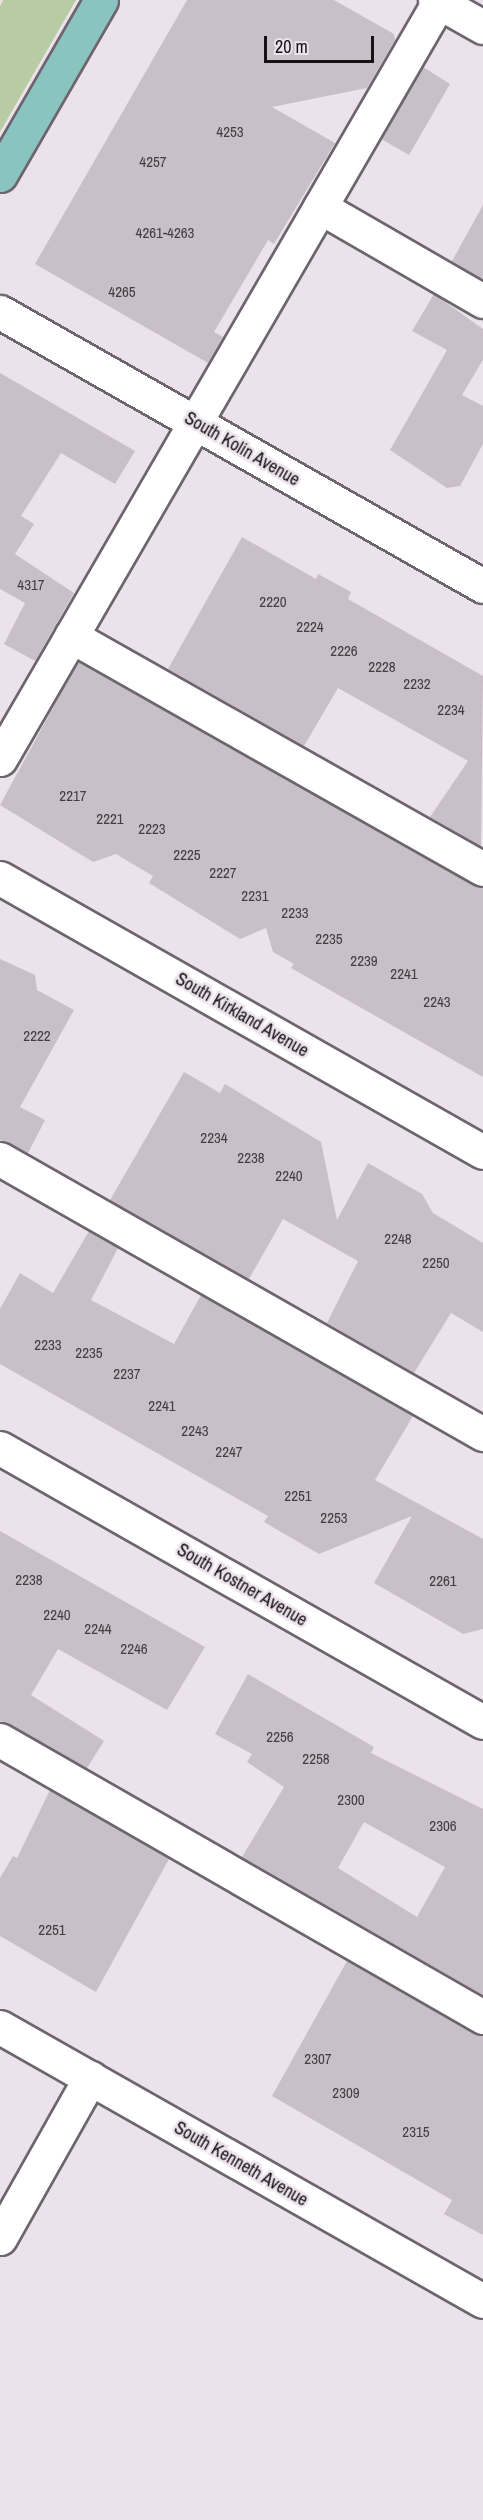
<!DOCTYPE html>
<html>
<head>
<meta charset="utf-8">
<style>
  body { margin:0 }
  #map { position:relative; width:483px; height:2520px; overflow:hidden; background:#ece2eb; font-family:"Archivo Narrow",sans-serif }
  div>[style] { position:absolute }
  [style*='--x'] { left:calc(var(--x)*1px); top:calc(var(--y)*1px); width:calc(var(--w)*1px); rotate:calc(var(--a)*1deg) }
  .green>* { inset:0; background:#b7cca3 }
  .building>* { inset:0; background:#c9bfc8 }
  .roads { filter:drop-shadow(2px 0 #6d656d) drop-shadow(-2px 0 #6d656d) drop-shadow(0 2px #6d656d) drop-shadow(0 -2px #6d656d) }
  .minor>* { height:33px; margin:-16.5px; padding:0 16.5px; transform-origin:16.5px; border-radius:16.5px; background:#fff }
  .major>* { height:33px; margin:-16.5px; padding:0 16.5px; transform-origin:16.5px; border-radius:16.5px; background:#8ac4c0 }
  span { translate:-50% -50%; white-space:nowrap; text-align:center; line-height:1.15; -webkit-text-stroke:5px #ece2eb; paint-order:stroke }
  .number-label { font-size:15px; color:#433d42 }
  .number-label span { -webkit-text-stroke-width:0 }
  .street-label { font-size:18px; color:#161215 }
  .scale { position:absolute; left:264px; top:36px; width:110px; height:27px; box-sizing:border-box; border:3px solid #161215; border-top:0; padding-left:8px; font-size:18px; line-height:21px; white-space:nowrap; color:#161215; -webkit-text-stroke:4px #ece2eb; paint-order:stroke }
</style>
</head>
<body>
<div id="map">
  <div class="green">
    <i style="clip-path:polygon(3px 0,76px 0,0 132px,0 6px)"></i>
  </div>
  <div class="building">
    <i style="clip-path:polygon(187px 0,334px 0,394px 34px,395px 40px,367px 88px,272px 107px,335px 143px,274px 244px,268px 240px,214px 332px,223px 337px,208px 363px,35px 264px)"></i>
    <i style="clip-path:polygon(423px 67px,450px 84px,409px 155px,381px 139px)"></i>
    <i style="clip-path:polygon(483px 205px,483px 276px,482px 279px,452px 261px)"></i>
    <i style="clip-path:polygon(434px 294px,483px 329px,483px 360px,462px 395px,483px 406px,483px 444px,460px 486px,447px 488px,390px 450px,447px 350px,412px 331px)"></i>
    <i style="clip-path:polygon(0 373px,135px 451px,115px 484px,61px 453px,21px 516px,34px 524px,15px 554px,74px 593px,35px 661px,4px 644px,25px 603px,0 589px)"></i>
    <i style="clip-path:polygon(242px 537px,316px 579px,318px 574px,351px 592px,348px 599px,483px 676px,481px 846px,430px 817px,468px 761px,338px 688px,304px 746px,168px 669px)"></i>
    <i style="clip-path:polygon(78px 662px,483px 888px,483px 1077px,291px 968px,294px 964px,273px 952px,266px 928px,240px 939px,149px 883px,153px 876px,116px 854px,93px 862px,0 805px)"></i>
    <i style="clip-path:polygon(0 959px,35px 975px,37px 990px,74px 1010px,20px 1107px,45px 1120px,28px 1153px,0 1140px)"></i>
    <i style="clip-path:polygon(184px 1072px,220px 1093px,225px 1084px,321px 1142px,337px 1220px,368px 1163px,422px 1194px,433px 1213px,483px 1243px,483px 1332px,451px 1313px,414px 1373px,327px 1323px,358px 1261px,283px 1219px,249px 1279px,110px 1200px)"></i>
    <i style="clip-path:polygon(89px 1231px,118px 1248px,91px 1300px,174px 1344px,201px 1295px,413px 1416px,375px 1480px,483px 1539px,483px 1629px,463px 1634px,374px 1583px,412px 1516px,319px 1554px,264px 1522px,268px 1516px,0 1364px,0 1309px,20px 1273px,53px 1293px)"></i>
    <i style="clip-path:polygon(0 1531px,205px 1647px,167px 1710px,58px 1649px,31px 1695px,104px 1741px,87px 1768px,0 1721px)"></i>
    <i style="clip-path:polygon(evenodd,248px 1674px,374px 1747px,371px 1753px,483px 1809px,483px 1995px,242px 1857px,284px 1787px,247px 1762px,252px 1754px,215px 1734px,248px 1674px,364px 1822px,445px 1867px,417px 1917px,338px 1868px,364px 1822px)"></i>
    <i style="clip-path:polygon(50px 1790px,169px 1859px,96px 1992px,0 1936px,0 1878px,13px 1856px,17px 1858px)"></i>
    <i style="clip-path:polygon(347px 1961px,483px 2036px,483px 2235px,444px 2214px,452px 2200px,272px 2096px)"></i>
  </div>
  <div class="roads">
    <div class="minor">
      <i style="--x:435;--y:0;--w:55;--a:29.4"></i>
      <i style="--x:320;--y:207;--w:188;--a:30"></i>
      <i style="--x:0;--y:312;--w:555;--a:29.57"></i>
      <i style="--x:71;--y:636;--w:473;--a:29.5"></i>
      <i style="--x:0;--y:759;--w:877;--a:-59.9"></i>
      <i style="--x:0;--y:878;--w:555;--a:29.57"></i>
      <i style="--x:0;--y:1159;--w:556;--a:29.66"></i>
      <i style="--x:0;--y:1448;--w:555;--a:29.57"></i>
      <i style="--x:0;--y:1740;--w:557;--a:29.83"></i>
      <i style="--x:0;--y:2027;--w:555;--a:29.57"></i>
      <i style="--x:0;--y:2238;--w:184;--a:-60.6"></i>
    </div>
    <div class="major">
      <i style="--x:0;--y:175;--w:202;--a:-60"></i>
    </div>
  </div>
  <div class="number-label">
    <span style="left:230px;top:132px">4253</span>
    <span style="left:153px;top:162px">4257</span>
    <span style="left:165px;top:233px">4261-4263</span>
    <span style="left:122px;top:292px">4265</span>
    <span style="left:31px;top:585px">4317</span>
    <span style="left:273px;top:602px">2220</span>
    <span style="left:310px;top:627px">2224</span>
    <span style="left:344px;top:651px">2226</span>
    <span style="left:382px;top:667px">2228</span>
    <span style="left:417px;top:684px">2232</span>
    <span style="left:451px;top:710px">2234</span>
    <span style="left:73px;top:796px">2217</span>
    <span style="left:110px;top:819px">2221</span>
    <span style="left:152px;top:829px">2223</span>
    <span style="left:187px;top:855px">2225</span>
    <span style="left:223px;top:873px">2227</span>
    <span style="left:255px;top:896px">2231</span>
    <span style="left:295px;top:913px">2233</span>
    <span style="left:329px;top:939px">2235</span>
    <span style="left:364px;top:961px">2239</span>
    <span style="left:404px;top:974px">2241</span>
    <span style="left:437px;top:1002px">2243</span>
    <span style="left:37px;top:1036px">2222</span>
    <span style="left:214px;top:1138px">2234</span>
    <span style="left:251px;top:1158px">2238</span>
    <span style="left:289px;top:1176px">2240</span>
    <span style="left:398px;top:1239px">2248</span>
    <span style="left:436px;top:1263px">2250</span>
    <span style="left:48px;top:1345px">2233</span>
    <span style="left:89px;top:1353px">2235</span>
    <span style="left:127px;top:1374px">2237</span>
    <span style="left:162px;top:1406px">2241</span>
    <span style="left:195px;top:1431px">2243</span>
    <span style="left:229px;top:1452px">2247</span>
    <span style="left:298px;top:1496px">2251</span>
    <span style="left:334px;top:1518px">2253</span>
    <span style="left:29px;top:1580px">2238</span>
    <span style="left:443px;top:1581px">2261</span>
    <span style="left:57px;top:1615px">2240</span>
    <span style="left:98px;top:1629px">2244</span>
    <span style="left:134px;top:1649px">2246</span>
    <span style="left:280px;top:1737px">2256</span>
    <span style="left:316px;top:1759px">2258</span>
    <span style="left:351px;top:1800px">2300</span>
    <span style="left:443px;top:1826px">2306</span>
    <span style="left:52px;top:1930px">2251</span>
    <span style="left:318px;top:2059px">2307</span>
    <span style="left:346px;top:2093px">2309</span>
    <span style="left:416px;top:2132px">2315</span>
  </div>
  <div class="street-label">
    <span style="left:242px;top:449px;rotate:30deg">South Kolin Avenue</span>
    <span style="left:242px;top:1015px;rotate:30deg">South Kirkland Avenue</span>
    <span style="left:242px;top:1585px;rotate:30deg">South Kostner Avenue</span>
    <span style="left:241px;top:2164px;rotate:30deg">South Kenneth Avenue</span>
  </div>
  <div class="scale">20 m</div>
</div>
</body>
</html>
